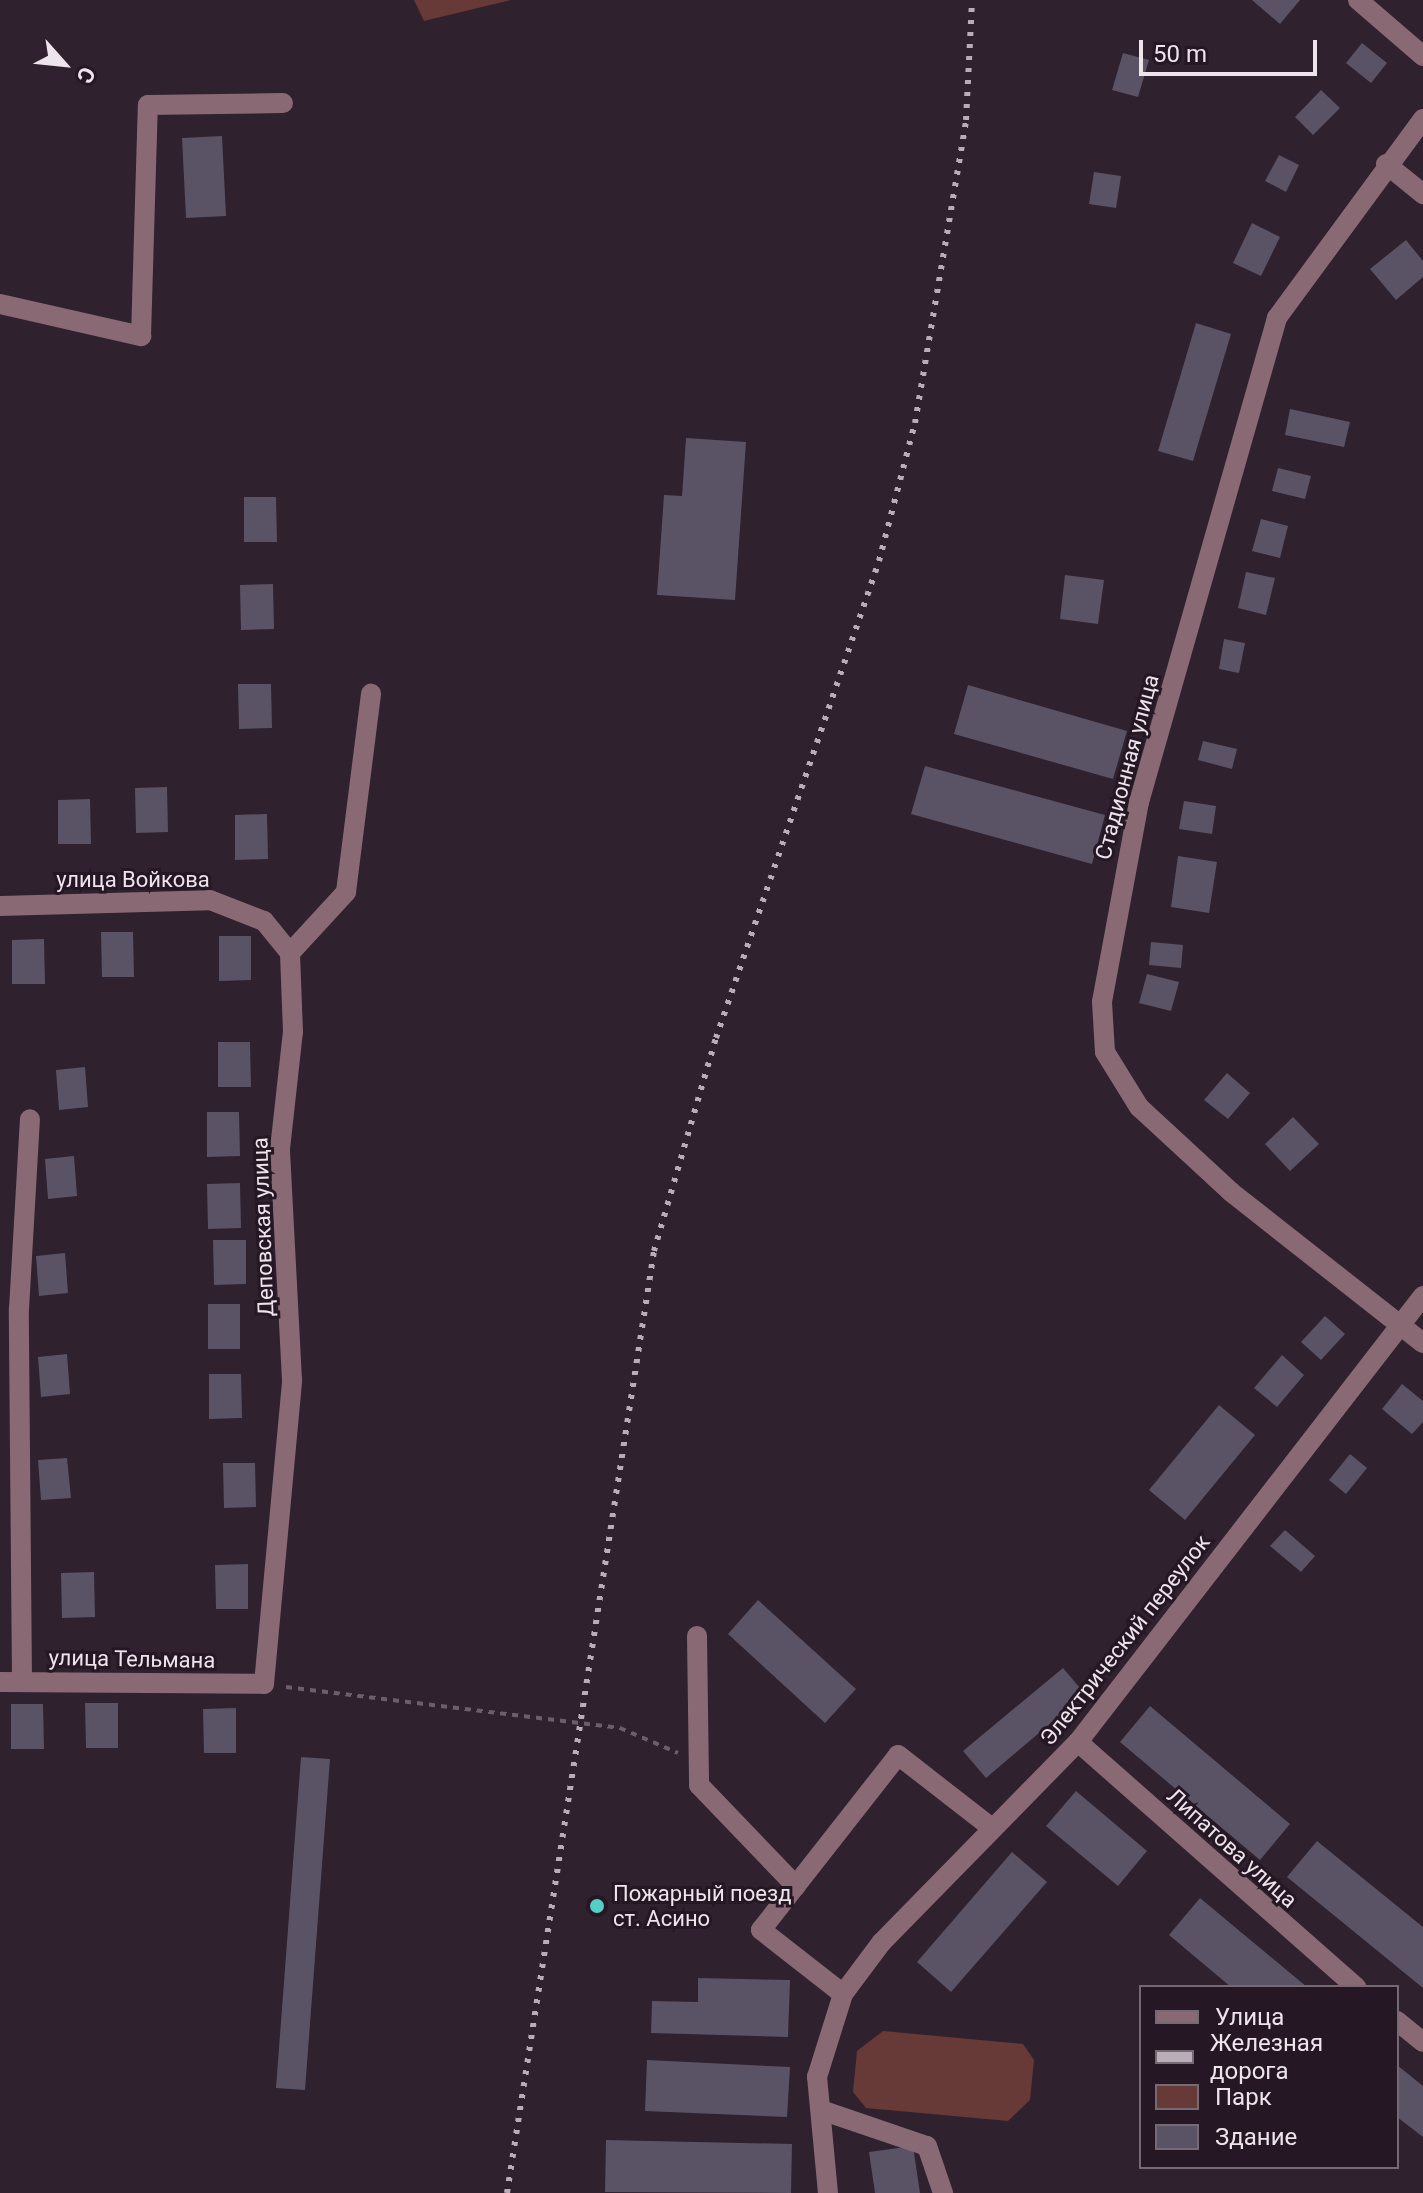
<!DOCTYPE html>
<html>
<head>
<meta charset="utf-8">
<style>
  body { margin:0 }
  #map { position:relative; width:1423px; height:2193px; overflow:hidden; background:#2f212e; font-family:Roboto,sans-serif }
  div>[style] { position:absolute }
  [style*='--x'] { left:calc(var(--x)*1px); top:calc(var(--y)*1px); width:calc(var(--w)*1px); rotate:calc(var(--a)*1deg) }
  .green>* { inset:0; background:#673937 }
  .building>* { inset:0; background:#595365 }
  .path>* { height:4px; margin-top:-2px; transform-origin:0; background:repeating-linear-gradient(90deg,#6c5f6b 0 6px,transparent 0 12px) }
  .minor>* { height:20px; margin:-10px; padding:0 10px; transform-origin:10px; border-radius:10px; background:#896974 }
  .rail>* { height:6px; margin-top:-3px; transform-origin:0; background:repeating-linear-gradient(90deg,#b9aeb8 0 4px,transparent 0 12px) }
  .dots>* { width:22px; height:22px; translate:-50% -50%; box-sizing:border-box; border:4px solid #251824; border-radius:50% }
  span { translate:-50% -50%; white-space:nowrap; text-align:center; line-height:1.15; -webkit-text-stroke:6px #251824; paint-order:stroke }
  .street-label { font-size:22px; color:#ede4ec }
  .poi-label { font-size:22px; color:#ede4ec }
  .left { translate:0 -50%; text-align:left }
  .legend { position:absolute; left:1139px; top:1985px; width:260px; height:184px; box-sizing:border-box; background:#251824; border:2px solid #756a74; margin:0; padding:10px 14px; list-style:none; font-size:24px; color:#ede4ec }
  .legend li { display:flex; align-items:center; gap:16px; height:40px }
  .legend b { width:40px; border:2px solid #756a74 }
  .north { position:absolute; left:24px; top:24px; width:80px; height:80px; -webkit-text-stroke:6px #251824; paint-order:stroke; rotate:117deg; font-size:22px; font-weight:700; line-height:32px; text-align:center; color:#ede4ec }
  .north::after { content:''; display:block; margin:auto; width:28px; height:36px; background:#ede4ec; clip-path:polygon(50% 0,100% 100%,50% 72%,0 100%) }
  .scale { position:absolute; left:1139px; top:40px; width:178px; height:36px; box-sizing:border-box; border:4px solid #ede4ec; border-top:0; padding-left:10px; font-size:24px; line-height:28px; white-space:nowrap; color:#ede4ec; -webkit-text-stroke:6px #251824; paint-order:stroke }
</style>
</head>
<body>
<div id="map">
  <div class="green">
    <i style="clip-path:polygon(414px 0,511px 0,424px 21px)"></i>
    <i style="clip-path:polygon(883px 2031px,1023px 2044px,1034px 2060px,1030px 2100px,1008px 2121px,866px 2108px,853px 2092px,857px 2051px)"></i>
  </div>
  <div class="building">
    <i style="clip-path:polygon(1252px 0,1300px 0,1280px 24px)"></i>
    <i style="clip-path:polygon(1362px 43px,1387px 63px,1371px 83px,1346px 63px)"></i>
    <i style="clip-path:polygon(1123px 53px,1149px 60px,1138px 97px,1112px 90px)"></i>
    <i style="clip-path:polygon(1321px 90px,1340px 108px,1313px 135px,1295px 117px)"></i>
    <i style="clip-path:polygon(222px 136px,226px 216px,186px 218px,182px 138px)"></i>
    <i style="clip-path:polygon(1279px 155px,1299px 165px,1286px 192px,1265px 181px)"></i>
    <i style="clip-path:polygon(1094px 172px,1121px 176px,1116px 208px,1089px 204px)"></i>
    <i style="clip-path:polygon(1252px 223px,1280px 237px,1261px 276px,1233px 263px)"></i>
    <i style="clip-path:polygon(1406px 240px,1423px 261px,1423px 277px,1396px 300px,1370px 269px)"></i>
    <i style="clip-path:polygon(1196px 323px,1231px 334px,1193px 461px,1158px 451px)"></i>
    <i style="clip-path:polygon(1290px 409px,1350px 422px,1344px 447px,1285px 435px)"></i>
    <i style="clip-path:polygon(686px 438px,746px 442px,735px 600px,657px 595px,664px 495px,682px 496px)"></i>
    <i style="clip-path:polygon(1278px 468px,1311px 476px,1305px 499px,1272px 491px)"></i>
    <i style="clip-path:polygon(244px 497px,276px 497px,277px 542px,244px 542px)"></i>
    <i style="clip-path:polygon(1261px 519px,1288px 526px,1280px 558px,1252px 551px)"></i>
    <i style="clip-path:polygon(1246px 572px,1275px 578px,1266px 615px,1238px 608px)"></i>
    <i style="clip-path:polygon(1065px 575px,1104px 580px,1098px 624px,1060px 619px)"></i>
    <i style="clip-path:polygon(273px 584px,274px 629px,241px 630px,240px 585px)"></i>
    <i style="clip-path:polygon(1224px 639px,1245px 643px,1239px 673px,1219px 669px)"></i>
    <i style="clip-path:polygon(238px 684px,271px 684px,272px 728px,239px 729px)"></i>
    <i style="clip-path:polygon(968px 685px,1127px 731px,1113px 779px,954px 734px)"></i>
    <i style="clip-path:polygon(1203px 741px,1237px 749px,1232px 769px,1198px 760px)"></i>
    <i style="clip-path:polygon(925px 766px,1105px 815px,1092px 864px,911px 814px)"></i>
    <i style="clip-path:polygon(167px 787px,168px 832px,136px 833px,135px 788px)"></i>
    <i style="clip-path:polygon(90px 799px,91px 844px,58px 844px,58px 800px)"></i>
    <i style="clip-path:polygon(1184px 801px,1216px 806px,1212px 834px,1179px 829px)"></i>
    <i style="clip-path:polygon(267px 814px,268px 859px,235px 860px,235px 815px)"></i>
    <i style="clip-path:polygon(1178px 856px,1217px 862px,1209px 913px,1171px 907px)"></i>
    <i style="clip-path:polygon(101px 932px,133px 932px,134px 977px,102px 977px)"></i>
    <i style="clip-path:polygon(219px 936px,251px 936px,251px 980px,219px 981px)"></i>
    <i style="clip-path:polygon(44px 939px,45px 984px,12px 984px,12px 940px)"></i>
    <i style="clip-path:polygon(1151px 942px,1183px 945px,1181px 968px,1149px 965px)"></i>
    <i style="clip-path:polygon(1147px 974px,1179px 982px,1171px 1011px,1139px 1003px)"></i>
    <i style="clip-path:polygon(218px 1042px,250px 1042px,251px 1087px,218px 1087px)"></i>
    <i style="clip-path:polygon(85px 1067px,88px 1107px,59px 1110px,56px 1070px)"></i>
    <i style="clip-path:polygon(1227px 1073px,1250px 1093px,1228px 1119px,1204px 1100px)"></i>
    <i style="clip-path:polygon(207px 1112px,239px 1112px,240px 1156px,207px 1157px)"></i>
    <i style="clip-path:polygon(1293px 1117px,1319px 1144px,1290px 1171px,1265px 1144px)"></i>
    <i style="clip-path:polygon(74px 1156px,77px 1196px,48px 1199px,45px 1159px)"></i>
    <i style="clip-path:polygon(240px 1183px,241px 1228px,208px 1229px,207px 1184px)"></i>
    <i style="clip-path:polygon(213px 1240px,246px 1240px,246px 1284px,214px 1285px)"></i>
    <i style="clip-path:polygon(65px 1253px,68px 1293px,39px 1296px,36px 1256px)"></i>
    <i style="clip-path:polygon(208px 1304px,240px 1304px,240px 1349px,208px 1349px)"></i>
    <i style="clip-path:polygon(1325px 1316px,1345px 1334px,1321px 1360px,1301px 1342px)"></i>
    <i style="clip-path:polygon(67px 1354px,70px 1394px,41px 1397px,38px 1357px)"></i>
    <i style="clip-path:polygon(1282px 1355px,1304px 1375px,1277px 1407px,1254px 1388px)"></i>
    <i style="clip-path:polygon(209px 1374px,241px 1374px,242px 1418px,209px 1419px)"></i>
    <i style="clip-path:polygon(1402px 1384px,1423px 1401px,1423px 1422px,1412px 1434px,1382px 1409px)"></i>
    <i style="clip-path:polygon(1219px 1405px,1255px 1435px,1185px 1520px,1149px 1490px)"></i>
    <i style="clip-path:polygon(1350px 1454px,1367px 1468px,1346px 1494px,1329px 1480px)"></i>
    <i style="clip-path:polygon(67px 1458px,71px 1498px,41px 1500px,38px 1460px)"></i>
    <i style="clip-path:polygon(223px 1463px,255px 1463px,256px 1507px,224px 1508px)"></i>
    <i style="clip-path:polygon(1285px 1530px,1315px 1556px,1301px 1572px,1270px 1546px)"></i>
    <i style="clip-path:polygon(248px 1564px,248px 1609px,216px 1609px,215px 1565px)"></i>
    <i style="clip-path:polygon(94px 1572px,95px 1617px,62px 1618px,61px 1573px)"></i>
    <i style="clip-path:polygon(758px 1600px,856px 1689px,825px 1723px,728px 1634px)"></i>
    <i style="clip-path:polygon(1063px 1668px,1085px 1694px,986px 1778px,963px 1751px)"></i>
    <i style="clip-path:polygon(85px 1703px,118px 1703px,118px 1748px,86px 1748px)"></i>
    <i style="clip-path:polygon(11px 1704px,43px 1704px,44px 1749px,11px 1749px)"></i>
    <i style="clip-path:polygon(1150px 1706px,1290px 1824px,1260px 1860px,1120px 1742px)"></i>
    <i style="clip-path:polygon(236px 1708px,236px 1753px,204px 1753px,203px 1709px)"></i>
    <i style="clip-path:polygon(301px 1757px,330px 1759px,305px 2090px,276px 2088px)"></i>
    <i style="clip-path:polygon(1076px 1791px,1147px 1851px,1118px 1886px,1046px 1826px)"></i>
    <i style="clip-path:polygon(1317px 1841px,1423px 1927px,1423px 1988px,1287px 1877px)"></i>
    <i style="clip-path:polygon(1012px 1852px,1047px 1882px,951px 1992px,917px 1962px)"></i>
    <i style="clip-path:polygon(1200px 1898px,1307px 1987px,1231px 1987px,1169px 1935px)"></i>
    <i style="clip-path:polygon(698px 1978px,790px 1980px,788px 2037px,651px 2033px,652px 2001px,698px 2002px)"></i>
    <i style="clip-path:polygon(647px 2060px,790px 2067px,787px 2117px,645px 2111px)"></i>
    <i style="clip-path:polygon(1397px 2065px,1423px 2086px,1423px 2137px,1397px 2117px)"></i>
    <i style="clip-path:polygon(606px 2140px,792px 2144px,791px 2193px,605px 2192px)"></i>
    <i style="clip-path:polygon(913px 2146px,920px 2193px,875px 2193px,869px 2152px)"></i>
  </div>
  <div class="path">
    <i style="--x:286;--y:1687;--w:337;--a:7"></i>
    <i style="--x:620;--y:1728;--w:63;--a:23.3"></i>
  </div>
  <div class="minor">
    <i style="--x:1358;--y:0;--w:86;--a:40.7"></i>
    <i style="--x:1423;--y:119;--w:247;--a:126.3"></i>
    <i style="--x:1277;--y:318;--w:503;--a:105.91"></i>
    <i style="--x:1139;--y:802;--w:203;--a:100.5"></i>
    <i style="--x:1102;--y:1002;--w:50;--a:86.6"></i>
    <i style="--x:1105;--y:1052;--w:65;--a:58.3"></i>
    <i style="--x:1139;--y:1107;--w:125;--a:42.7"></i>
    <i style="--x:1231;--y:1192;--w:244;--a:38.2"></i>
    <i style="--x:1386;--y:164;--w:48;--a:39"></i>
    <i style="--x:0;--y:304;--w:145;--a:12.8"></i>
    <i style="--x:141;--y:336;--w:231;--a:-88.3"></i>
    <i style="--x:148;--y:105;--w:135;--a:-0.8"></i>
    <i style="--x:0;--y:906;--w:210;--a:-1.6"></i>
    <i style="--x:210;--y:900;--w:58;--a:21.3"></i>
    <i style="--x:264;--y:921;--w:41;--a:50.9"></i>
    <i style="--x:697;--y:1636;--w:149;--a:89.2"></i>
    <i style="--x:699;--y:1785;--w:140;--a:46.2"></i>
    <i style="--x:0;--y:1682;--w:264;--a:0.4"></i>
    <i style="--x:264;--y:1684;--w:305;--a:-84.7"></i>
    <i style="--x:292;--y:1380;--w:231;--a:-93"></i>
    <i style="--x:280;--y:1149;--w:118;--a:-83.7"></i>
    <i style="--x:293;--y:1032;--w:79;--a:-92.2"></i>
    <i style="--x:290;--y:953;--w:83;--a:-47.4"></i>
    <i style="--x:346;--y:892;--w:200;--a:-82.8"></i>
    <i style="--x:22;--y:1682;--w:373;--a:-90.5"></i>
    <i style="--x:19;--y:1309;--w:190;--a:-86.7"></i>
    <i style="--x:1078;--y:1742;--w:371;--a:41.4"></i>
    <i style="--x:843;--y:1994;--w:104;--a:-142"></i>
    <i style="--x:761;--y:1930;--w:222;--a:-51.9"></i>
    <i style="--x:898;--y:1755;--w:120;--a:37.9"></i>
    <i style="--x:1397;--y:2021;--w:33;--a:39"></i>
    <i style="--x:821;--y:2110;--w:112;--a:18.8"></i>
    <i style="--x:927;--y:2146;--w:50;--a:71.2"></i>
    <i style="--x:828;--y:2193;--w:117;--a:-95.4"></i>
    <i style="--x:817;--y:2077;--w:87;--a:-72.6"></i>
    <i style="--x:843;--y:1994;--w:64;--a:-53.3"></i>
    <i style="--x:881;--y:1943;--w:281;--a:-45.6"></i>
    <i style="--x:1078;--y:1742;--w:564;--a:-52.28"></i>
  </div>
  <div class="rail">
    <i style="--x:507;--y:2193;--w:953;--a:-81.13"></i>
    <i style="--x:654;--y:1251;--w:222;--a:-73.8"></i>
    <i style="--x:716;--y:1038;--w:504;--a:-71.13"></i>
    <i style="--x:879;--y:561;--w:143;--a:-75.4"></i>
    <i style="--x:915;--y:423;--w:307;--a:-80.4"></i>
    <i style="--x:966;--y:120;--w:120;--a:-87.1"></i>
  </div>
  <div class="dots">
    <i style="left:597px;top:1906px;background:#55cec6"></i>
  </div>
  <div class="street-label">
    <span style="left:1127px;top:767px;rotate:-75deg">Стадионная улица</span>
    <span style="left:133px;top:880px">улица Войкова</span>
    <span style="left:263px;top:1227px;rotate:-92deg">Деповская улица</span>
    <span style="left:1125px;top:1640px;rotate:-52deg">Электрический переулок</span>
    <span style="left:132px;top:1659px;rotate:1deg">улица Тельмана</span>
    <span style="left:1232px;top:1848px;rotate:42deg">Липатова улица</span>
  </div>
  <div class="poi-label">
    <span class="left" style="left:613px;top:1906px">Пожарный поезд<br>ст. Асино</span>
  </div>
  <ul class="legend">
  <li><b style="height:10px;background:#896974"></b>Улица</li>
  <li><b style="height:10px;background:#b9aeb8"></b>Железная дорога</li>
  <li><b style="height:22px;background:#673937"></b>Парк</li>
  <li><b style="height:22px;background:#595365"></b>Здание</li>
  </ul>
  <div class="north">С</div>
  <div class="scale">50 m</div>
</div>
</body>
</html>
